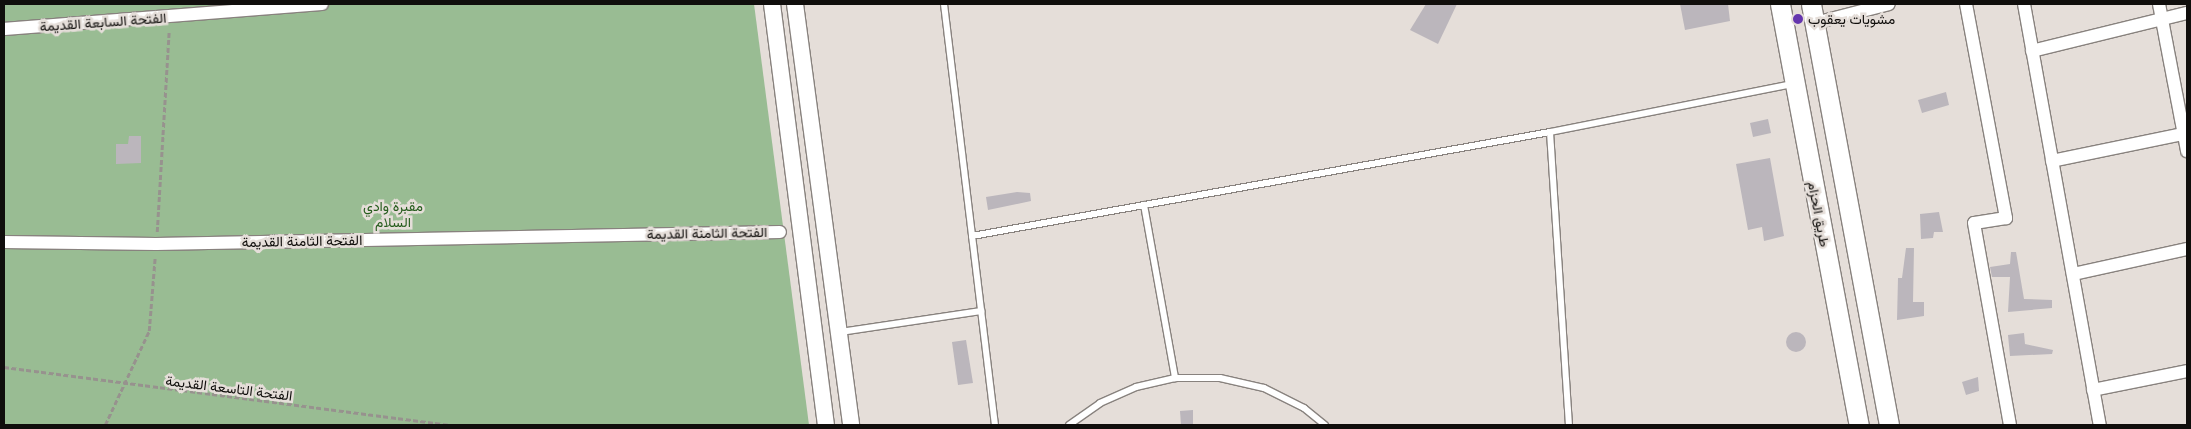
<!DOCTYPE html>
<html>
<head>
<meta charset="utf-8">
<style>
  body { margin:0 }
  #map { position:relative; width:2191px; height:429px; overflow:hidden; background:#e5ded9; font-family:"PT Sans",Vazirmatn,sans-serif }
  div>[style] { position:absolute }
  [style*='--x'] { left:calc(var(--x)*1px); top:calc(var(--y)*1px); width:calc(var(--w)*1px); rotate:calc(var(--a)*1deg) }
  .green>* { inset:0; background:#99bc93 }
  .building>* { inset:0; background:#bbb6bc }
  .round { border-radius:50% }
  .path>* { height:2.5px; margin-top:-1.25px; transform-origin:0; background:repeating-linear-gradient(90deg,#97928e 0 5px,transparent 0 7.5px) }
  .roads { filter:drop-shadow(1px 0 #88827e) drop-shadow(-1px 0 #88827e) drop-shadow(0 1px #88827e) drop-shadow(0 -1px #88827e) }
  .service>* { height:6px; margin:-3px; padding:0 3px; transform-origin:3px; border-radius:3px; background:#fff }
  .minor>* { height:12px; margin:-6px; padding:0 6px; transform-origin:6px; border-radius:6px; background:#fff }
  .tertiary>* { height:16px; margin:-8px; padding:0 8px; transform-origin:8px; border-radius:8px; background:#fff }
  .secondary>* { height:19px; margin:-9.5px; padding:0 9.5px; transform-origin:9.5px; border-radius:9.5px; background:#fff }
  .dots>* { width:14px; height:14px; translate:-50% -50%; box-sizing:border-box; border:2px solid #e5ded9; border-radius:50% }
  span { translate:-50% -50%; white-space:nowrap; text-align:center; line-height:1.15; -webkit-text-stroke:5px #e5ded9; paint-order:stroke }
  .poi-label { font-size:14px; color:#100e0c }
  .left { translate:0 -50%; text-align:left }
  .street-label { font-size:14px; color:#100e0c }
  .park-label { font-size:14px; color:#265c1d }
  .frame { position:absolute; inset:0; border:5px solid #100e0c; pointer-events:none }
</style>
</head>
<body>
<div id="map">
  <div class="green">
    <i style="clip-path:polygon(4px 4px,754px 4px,809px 425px,4px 425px)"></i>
  </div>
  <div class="building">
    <i style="clip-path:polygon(1426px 4px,1457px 4px,1438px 44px,1410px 30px)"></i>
    <i style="clip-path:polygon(1680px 4px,1728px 4px,1730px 21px,1685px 30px)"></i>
    <i style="clip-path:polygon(1946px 92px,1949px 105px,1922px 113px,1918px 100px)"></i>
    <i style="clip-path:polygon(1768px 119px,1771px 133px,1753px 137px,1750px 123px)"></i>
    <i style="clip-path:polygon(129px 136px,141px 136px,141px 163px,116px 164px,116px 144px,128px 144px)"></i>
    <i style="clip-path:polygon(1770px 158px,1784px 236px,1764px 241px,1762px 227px,1748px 230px,1736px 164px)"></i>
    <i style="clip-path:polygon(1017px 192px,1030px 193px,1031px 201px,988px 210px,986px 197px)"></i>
    <i style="clip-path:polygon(1939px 212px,1943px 232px,1934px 232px,1933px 238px,1921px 239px,1920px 214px)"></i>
    <i style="clip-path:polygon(1906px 248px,1914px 248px,1913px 302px,1924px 302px,1924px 316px,1897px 320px,1898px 278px,1902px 278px)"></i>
    <i style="clip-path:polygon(2011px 252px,2016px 252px,2024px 299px,2052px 300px,2052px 308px,2008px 312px,2010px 277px,1992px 277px,1990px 267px,2010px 264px)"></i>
    <i class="round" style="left:1786px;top:332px;width:20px;height:20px"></i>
    <i style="clip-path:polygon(2024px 333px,2025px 344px,2053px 350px,2052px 354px,2010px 356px,2008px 335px)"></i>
    <i style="clip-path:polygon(966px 340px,973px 383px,958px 385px,952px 342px)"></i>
    <i style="clip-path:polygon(1978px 377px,1979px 391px,1966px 395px,1962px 382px)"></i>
    <i style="clip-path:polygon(1193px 410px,1193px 425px,1181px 425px,1180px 411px)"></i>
  </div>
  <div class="path">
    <i style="--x:157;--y:232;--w:202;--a:-86.6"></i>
    <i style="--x:4;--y:367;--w:452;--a:7.4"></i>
    <i style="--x:105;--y:425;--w:104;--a:-64.9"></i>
    <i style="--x:149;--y:331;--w:74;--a:-85.4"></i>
  </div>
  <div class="roads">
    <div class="service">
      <i style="--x:944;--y:4;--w:424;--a:83.1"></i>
      <i style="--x:1550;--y:132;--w:294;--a:86.3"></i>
      <i style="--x:1144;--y:205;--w:176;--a:79.8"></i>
      <i style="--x:972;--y:236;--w:587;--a:-10.2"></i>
      <i style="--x:1550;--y:132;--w:248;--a:-11.2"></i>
      <i style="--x:840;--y:332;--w:143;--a:-8.5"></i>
      <i style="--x:1069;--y:425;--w:38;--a:-35"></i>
      <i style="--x:1100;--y:403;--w:39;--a:-24"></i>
      <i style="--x:1136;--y:387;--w:40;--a:-13"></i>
      <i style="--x:1175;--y:378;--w:45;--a:0"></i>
      <i style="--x:1220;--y:378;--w:45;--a:12.8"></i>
      <i style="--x:1264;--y:388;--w:45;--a:26.6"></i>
      <i style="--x:1304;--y:408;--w:27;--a:39"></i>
    </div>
    <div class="minor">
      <i style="--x:1966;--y:4;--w:218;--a:79.4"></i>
      <i style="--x:2006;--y:218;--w:32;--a:171"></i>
      <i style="--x:1974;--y:223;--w:205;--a:79.9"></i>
      <i style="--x:2024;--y:4;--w:428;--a:79.8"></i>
      <i style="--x:2159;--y:4;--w:150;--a:79.2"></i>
      <i style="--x:1815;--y:23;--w:76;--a:-14.4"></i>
      <i style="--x:4;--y:29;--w:319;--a:-4.5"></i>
      <i style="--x:2032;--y:51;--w:160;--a:-13.8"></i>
      <i style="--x:2052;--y:161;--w:138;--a:-11.7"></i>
      <i style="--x:4;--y:242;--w:152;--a:0.8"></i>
      <i style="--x:156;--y:244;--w:624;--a:-1.1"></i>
      <i style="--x:2073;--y:274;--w:117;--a:-12.4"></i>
      <i style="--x:2093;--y:390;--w:96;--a:-11.4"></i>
    </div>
    <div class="tertiary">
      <i style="--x:772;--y:4;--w:424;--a:82.7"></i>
      <i style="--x:795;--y:4;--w:425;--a:82.4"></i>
    </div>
    <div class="secondary">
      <i style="--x:1780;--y:4;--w:428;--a:79.4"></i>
      <i style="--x:1811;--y:4;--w:428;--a:79.5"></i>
    </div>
  </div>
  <div class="dots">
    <i style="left:1798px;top:19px;background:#6536ae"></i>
  </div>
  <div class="poi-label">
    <span class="left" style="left:1808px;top:19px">مشويات يعقوب</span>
  </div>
  <div class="street-label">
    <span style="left:103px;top:22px;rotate:-4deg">الفتحة السابعة القديمة</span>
    <span style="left:1819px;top:214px;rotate:79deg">طريق الحزام</span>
    <span style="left:707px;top:233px;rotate:-1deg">الفتحة الثامنة القديمة</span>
    <span style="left:302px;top:241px;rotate:-1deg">الفتحة الثامنة القديمة</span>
    <span style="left:229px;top:388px;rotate:7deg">الفتحة التاسعة القديمة</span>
  </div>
  <div class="park-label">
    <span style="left:393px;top:214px">مقبرة وادي<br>السلام</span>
  </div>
  <div class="frame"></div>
</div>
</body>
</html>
